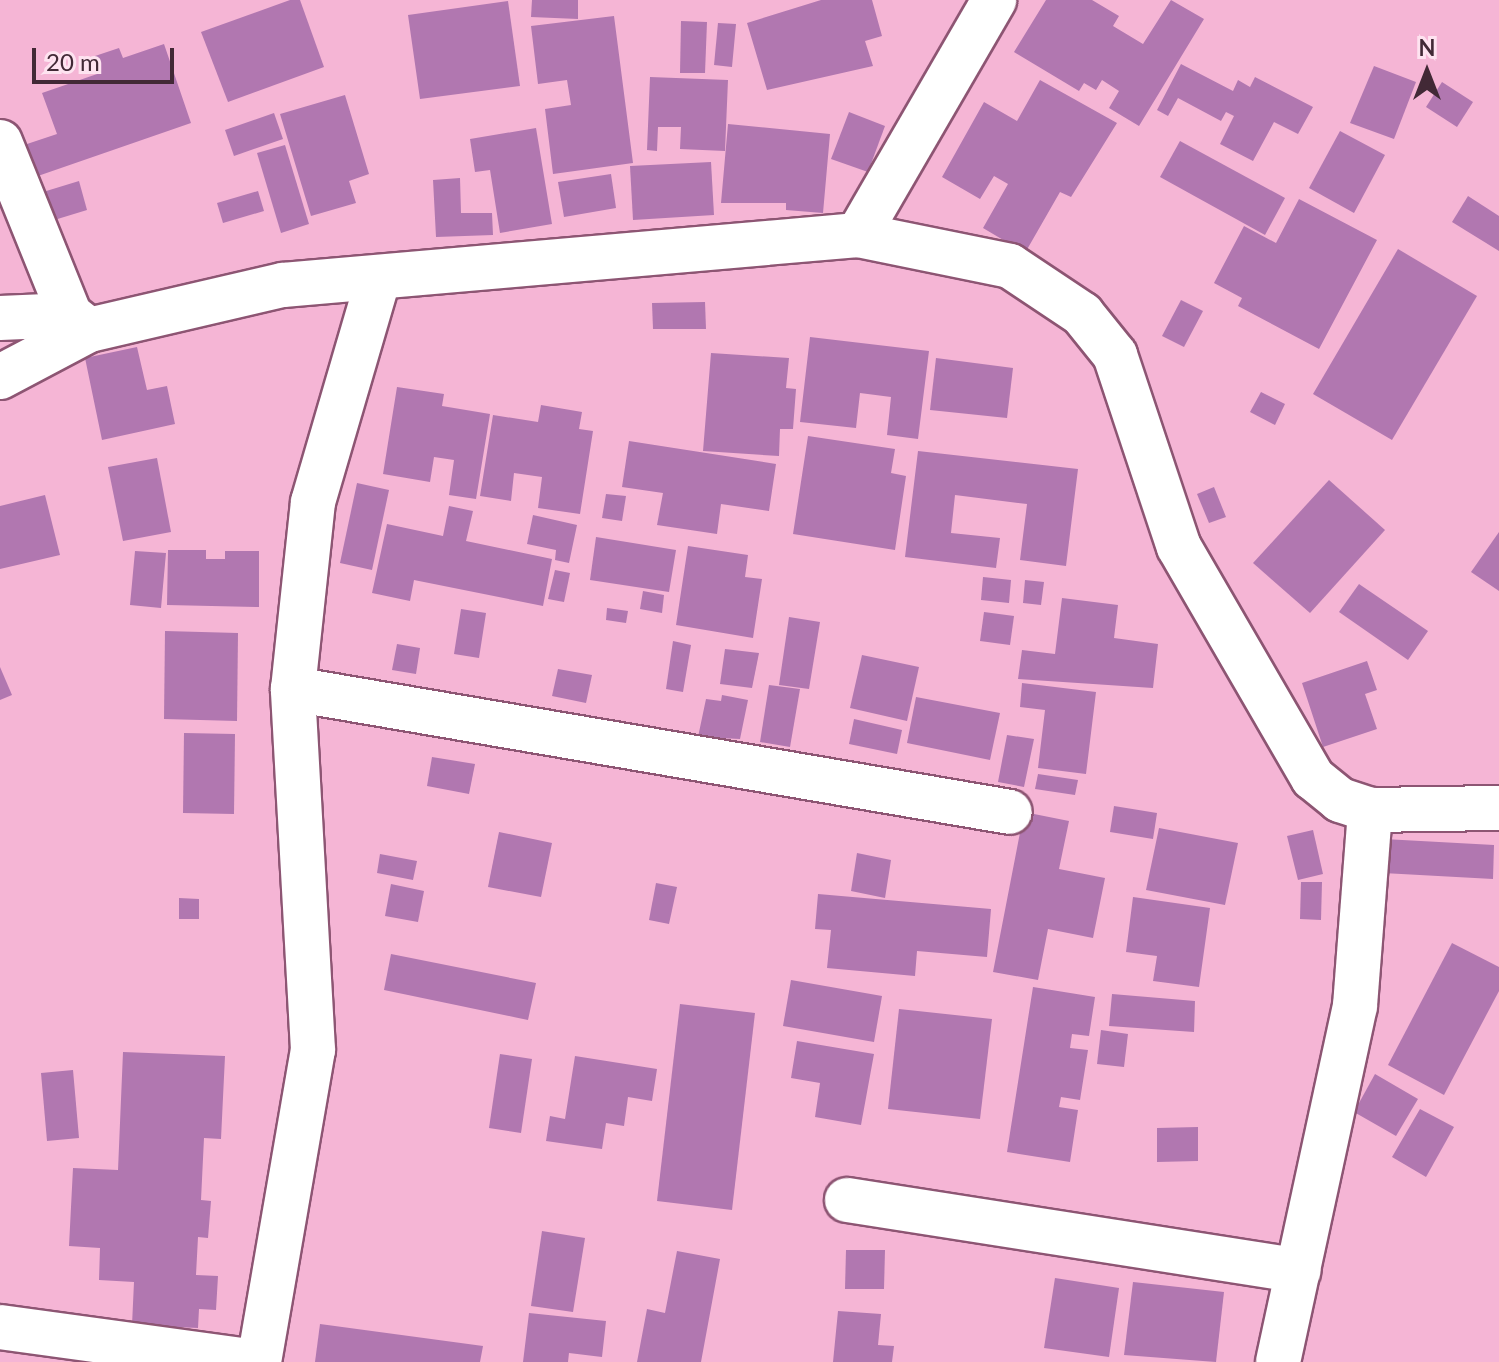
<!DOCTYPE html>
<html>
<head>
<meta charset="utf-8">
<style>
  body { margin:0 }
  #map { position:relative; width:1499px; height:1362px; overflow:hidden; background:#f5b5d5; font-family:Lato,sans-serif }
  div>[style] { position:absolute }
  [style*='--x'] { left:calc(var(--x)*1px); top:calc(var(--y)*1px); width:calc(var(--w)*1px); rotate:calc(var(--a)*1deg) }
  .building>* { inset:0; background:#b177b0 }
  .roads { filter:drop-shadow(2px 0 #8d5573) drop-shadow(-2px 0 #8d5573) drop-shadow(0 2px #8d5573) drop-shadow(0 -2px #8d5573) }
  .minor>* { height:44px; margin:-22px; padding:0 22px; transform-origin:22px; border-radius:22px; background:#fff }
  span { translate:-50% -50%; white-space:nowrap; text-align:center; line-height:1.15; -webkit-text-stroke:7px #fee3f0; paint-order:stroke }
  .north { position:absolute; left:1387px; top:32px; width:80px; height:80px; -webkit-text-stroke:6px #fee3f0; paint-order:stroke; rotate:0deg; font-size:22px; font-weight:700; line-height:32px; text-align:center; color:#422936 }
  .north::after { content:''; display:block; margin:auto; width:28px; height:36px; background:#422936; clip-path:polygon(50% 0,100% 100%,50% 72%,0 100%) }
  .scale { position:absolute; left:32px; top:48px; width:142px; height:36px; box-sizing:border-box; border:4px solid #422936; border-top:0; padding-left:10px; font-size:24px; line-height:28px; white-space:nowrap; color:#422936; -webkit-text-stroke:6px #fee3f0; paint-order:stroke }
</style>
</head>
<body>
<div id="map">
  <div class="building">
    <i style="clip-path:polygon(290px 0,300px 0,324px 67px,228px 102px,201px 32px)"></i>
    <i style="clip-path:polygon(532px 0,578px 0,578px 19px,531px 17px)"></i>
    <i style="clip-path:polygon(821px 0,872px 0,882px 36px,865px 41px,873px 66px,767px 90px,747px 23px)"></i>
    <i style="clip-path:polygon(1046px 0,1092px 0,1119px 16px,1113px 26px,1143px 44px,1171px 0,1204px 19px,1139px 126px,1109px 108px,1119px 91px,1102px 80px,1096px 90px,1084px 83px,1079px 91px,1014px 52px)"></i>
    <i style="clip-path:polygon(508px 1px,520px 86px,420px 99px,408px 15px)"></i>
    <i style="clip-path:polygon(614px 16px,633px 163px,553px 174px,545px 109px,571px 105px,567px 80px,538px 84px,531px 26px)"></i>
    <i style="clip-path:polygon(681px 21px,707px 22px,705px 73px,680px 73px)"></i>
    <i style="clip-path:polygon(718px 23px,736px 24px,732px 67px,714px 65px)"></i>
    <i style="clip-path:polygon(164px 44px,191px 123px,35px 177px,24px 145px,57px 134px,42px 93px,100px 73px,95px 56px,119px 48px,123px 58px)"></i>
    <i style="clip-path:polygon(1181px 64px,1233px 91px,1238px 80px,1250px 87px,1255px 77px,1313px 107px,1298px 134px,1274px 122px,1253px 161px,1220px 144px,1234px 116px,1226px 112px,1221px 121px,1178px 98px,1168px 116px,1157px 110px)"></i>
    <i style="clip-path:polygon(1374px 66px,1416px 82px,1394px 139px,1350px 123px)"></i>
    <i style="clip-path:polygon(650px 77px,728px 80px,725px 151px,680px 149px,681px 127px,658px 127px,657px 151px,647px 150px)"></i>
    <i style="clip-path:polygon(1040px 80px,1117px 123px,1071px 197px,1060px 192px,1025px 253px,983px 228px,1008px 184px,994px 176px,980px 199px,942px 177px,984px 102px,1017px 121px)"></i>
    <i style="clip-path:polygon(1442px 82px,1473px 102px,1457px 127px,1426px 107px)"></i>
    <i style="clip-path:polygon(345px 95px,369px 174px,349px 181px,356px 203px,311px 216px,280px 114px)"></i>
    <i style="clip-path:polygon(849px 112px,885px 126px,868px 172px,831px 159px)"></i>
    <i style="clip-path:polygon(274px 113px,283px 139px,234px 156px,225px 130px)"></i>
    <i style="clip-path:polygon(728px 124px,830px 134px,823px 213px,786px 210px,786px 203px,721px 203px)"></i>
    <i style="clip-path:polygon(536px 128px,552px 224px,500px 233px,490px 170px,475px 172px,470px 139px)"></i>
    <i style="clip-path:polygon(1340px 131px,1385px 155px,1354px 213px,1309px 188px)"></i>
    <i style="clip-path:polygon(1180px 141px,1285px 198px,1265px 235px,1160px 177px)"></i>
    <i style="clip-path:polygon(285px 145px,309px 224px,281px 233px,257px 153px)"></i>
    <i style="clip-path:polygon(711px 162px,714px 215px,633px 220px,630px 166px)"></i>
    <i style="clip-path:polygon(611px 174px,616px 208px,564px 217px,558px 182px)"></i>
    <i style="clip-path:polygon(460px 178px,461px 213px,492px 213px,493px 235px,436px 237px,433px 180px)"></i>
    <i style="clip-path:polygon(79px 181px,87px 210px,51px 221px,43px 192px)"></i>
    <i style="clip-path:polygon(258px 191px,264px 211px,223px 223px,217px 203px)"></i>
    <i style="clip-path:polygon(1468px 196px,1499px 216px,1499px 251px,1452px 222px)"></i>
    <i style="clip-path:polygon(1299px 199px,1377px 240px,1319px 349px,1238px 306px,1242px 298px,1214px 283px,1244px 226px,1276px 243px)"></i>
    <i style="clip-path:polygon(1398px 249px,1477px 296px,1392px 440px,1313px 394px)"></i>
    <i style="clip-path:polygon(1181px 300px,1203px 311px,1184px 347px,1162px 336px)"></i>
    <i style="clip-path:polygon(705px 302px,706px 329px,653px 329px,652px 303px)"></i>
    <i style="clip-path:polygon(810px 337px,929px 351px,918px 439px,887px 435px,891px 397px,860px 393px,856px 428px,800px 422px)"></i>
    <i style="clip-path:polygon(137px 347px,147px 390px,167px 386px,175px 424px,102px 440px,85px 358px)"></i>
    <i style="clip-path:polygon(711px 353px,789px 358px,786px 388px,796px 389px,793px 429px,780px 429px,779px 456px,703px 451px)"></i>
    <i style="clip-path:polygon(936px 358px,1013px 368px,1007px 418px,930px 410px)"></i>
    <i style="clip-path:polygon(397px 387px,444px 394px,442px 406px,490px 414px,476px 499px,449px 495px,454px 460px,434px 457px,430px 482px,383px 474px)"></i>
    <i style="clip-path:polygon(1261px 392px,1285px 404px,1275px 425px,1250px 412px)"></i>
    <i style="clip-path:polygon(541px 405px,582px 412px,579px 429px,593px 431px,580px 514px,538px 508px,542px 477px,514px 473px,511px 501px,480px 496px,493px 415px,538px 422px)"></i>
    <i style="clip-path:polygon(808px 436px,895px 449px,891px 473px,906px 476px,895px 550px,793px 534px)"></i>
    <i style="clip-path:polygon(629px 441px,776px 464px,769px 511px,721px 504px,717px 534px,657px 525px,663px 493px,622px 487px)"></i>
    <i style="clip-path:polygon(918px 451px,1078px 469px,1066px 566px,1020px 560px,1027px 504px,955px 495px,951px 533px,1000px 538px,996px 568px,905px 557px)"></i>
    <i style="clip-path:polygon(157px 458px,171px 532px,123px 541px,108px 467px)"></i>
    <i style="clip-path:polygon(1329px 480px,1385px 530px,1310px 613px,1253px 563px)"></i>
    <i style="clip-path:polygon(357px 483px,389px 490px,372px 570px,340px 563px)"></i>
    <i style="clip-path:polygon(1214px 487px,1226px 517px,1209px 523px,1197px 494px)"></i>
    <i style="clip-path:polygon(606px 494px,626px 496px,622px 521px,602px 518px)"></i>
    <i style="clip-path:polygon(45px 495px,60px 555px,0 569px,0 506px)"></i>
    <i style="clip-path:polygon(449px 506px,473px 511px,466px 541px,552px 559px,543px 606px,414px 580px,410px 601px,372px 593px,387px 524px,443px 536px)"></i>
    <i style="clip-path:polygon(533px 515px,577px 525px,569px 563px,555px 560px,556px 550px,527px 544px)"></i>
    <i style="clip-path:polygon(1499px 532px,1499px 591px,1471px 572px)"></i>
    <i style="clip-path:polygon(596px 537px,676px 550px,669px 592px,590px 580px)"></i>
    <i style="clip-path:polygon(688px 546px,748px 555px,745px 577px,762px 579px,753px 638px,676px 625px)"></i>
    <i style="clip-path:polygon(168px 550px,206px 550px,206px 559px,225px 559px,225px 551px,259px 551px,259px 607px,167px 605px)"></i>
    <i style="clip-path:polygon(135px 551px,166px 553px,161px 608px,130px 605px)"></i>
    <i style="clip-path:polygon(555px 570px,570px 573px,564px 602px,548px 599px)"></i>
    <i style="clip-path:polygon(983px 577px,1011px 580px,1009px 603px,981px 600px)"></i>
    <i style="clip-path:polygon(1025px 580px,1044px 582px,1041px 605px,1023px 603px)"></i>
    <i style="clip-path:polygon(1359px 584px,1428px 631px,1408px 660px,1339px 612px)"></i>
    <i style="clip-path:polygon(643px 591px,664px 595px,662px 613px,640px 609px)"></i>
    <i style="clip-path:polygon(1062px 598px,1118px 605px,1114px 638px,1158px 644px,1153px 688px,1018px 679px,1022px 650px,1055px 654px)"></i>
    <i style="clip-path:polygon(607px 608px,628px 611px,626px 623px,606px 620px)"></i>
    <i style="clip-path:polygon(461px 609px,486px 613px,479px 658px,454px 654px)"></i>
    <i style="clip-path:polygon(984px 612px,1014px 616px,1010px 645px,980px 641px)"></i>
    <i style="clip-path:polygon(789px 617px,820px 622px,809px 689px,779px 685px)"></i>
    <i style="clip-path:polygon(165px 631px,238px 633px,237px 721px,164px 719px)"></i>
    <i style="clip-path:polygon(673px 641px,691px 645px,683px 692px,666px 689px)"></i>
    <i style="clip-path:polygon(397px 644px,420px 648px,416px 674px,392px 670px)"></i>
    <i style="clip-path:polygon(725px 649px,759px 653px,752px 688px,720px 684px)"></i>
    <i style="clip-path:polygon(862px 655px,919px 667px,907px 721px,850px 708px)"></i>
    <i style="clip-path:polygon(1367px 661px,1377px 690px,1365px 694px,1377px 729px,1323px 747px,1302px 683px)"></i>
    <i style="clip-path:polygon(0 667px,12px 695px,0 700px)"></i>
    <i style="clip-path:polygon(558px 669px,592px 675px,586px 703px,552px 696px)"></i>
    <i style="clip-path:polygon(1022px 683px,1096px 692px,1086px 774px,1038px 768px,1045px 710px,1020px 707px)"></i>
    <i style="clip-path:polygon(769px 685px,800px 689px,790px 747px,760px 742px)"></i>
    <i style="clip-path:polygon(722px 695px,748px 700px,740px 739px,698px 737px,706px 699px,721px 701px)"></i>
    <i style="clip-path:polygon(916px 697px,1000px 713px,990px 760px,907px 743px)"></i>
    <i style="clip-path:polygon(854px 719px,902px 730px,897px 754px,849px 744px)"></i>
    <i style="clip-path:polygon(184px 733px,235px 734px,234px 814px,183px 813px)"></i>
    <i style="clip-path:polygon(1007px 735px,1034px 739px,1024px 787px,998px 782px)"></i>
    <i style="clip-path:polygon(432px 757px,475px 764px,469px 794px,427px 786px)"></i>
    <i style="clip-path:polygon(1038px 774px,1078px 780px,1075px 795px,1035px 789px)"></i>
    <i style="clip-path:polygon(1114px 806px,1157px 813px,1153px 839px,1110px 832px)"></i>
    <i style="clip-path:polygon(1024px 812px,1069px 821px,1059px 869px,1105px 878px,1093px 938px,1048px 929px,1038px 980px,993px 972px)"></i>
    <i style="clip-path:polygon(1159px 828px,1238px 843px,1225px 905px,1146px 890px)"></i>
    <i style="clip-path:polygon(1313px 830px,1323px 874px,1298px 880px,1287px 836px)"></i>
    <i style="clip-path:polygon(499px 832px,552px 843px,541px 897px,488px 887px)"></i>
    <i style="clip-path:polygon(1384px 839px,1494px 845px,1493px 879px,1383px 873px)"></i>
    <i style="clip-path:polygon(857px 853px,891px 860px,885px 898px,851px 891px)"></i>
    <i style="clip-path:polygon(380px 854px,417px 861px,413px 880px,377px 873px)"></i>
    <i style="clip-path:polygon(1301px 882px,1322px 882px,1321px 920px,1300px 919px)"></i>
    <i style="clip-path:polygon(656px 883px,677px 887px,669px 924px,649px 920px)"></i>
    <i style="clip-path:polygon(391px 884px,424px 891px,418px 922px,385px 916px)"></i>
    <i style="clip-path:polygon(818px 894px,991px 909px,987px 957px,917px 951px,915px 976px,827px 968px,831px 930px,815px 929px)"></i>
    <i style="clip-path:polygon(1133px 897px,1210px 908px,1199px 987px,1153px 981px,1157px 956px,1126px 952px)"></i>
    <i style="clip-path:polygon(179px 898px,199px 899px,199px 919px,179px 919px)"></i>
    <i style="clip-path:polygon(1452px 943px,1499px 967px,1499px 991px,1444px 1095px,1388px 1065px)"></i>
    <i style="clip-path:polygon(391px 954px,536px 983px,528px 1020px,384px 990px)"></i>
    <i style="clip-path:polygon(791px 980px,882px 996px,874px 1042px,783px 1026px)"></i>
    <i style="clip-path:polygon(1033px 987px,1095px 997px,1089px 1036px,1072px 1034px,1070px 1048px,1088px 1050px,1080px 1100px,1061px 1097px,1059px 1107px,1078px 1110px,1070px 1162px,1007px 1152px)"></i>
    <i style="clip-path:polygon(1112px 994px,1195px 1001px,1194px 1032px,1109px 1026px)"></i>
    <i style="clip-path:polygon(680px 1004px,755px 1013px,732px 1210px,657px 1201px)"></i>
    <i style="clip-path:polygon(899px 1009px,992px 1019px,980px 1119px,888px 1109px)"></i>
    <i style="clip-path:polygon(1101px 1030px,1128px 1034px,1124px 1067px,1097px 1064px)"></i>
    <i style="clip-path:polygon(797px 1041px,874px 1054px,861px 1125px,815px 1117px,820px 1083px,791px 1078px)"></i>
    <i style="clip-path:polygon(123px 1052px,225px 1056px,221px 1139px,204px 1138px,201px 1200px,211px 1201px,208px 1238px,198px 1237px,196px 1275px,218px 1276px,216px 1310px,199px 1309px,198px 1328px,132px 1325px,134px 1282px,99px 1280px,100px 1248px,69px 1246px,73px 1168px,118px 1170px)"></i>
    <i style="clip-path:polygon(500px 1054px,532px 1059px,521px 1133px,489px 1128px)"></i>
    <i style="clip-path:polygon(575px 1056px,657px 1069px,652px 1101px,628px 1097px,624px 1126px,606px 1123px,602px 1149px,546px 1141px,550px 1116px,565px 1119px)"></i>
    <i style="clip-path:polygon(73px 1070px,79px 1138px,47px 1141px,41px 1073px)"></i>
    <i style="clip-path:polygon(1375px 1074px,1418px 1099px,1396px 1136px,1354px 1112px)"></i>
    <i style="clip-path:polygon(1420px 1109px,1454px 1127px,1426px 1177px,1392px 1157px)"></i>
    <i style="clip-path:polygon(1198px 1127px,1198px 1161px,1157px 1162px,1157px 1128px)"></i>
    <i style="clip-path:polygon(542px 1231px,585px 1238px,573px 1312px,531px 1306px)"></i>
    <i style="clip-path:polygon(846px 1250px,885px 1250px,884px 1289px,845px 1289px)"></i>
    <i style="clip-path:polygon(677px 1251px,720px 1259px,701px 1362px,637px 1362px,647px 1309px,665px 1313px)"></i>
    <i style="clip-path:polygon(1055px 1278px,1119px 1288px,1109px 1357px,1044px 1348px)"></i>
    <i style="clip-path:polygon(1133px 1282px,1224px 1292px,1216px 1362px,1124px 1355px)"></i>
    <i style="clip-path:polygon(838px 1311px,881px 1314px,878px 1345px,894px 1346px,892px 1362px,833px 1362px)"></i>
    <i style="clip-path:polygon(529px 1313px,606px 1321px,602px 1357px,569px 1353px,568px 1362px,523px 1362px)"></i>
    <i style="clip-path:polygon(320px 1324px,483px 1346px,480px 1362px,315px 1362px)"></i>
  </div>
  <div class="roads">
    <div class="minor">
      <i style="--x:0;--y:142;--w:187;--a:68"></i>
      <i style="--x:70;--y:315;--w:24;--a:38"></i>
      <i style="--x:858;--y:235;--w:272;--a:-59.9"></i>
      <i style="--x:0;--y:318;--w:70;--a:-2.5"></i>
      <i style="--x:0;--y:377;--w:101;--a:-27.8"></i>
      <i style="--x:89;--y:330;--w:199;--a:-13.1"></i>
      <i style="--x:283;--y:285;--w:577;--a:-4.97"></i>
      <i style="--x:858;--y:235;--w:155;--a:11.5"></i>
      <i style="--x:1010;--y:266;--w:87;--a:33.7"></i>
      <i style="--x:1082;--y:314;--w:53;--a:51.2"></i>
      <i style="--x:1115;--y:355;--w:202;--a:71.6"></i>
      <i style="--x:1179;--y:547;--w:267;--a:59.9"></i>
      <i style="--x:1313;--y:778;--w:35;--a:39"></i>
      <i style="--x:1340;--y:800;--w:32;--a:18"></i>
      <i style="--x:1370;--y:810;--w:129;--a:-0.9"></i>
      <i style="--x:293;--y:689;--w:727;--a:9.73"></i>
      <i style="--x:847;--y:1200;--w:457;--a:8.9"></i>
      <i style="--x:0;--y:1327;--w:259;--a:7.8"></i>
      <i style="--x:259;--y:1362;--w:317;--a:-80.2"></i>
      <i style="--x:313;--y:1050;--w:362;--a:-93.2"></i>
      <i style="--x:293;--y:689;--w:188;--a:-83.9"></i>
      <i style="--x:313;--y:502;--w:232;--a:-73.7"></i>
      <i style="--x:1278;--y:1362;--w:364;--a:-77.8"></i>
      <i style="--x:1355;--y:1006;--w:197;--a:-85.6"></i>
    </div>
  </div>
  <div class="north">N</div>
  <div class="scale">20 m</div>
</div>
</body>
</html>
